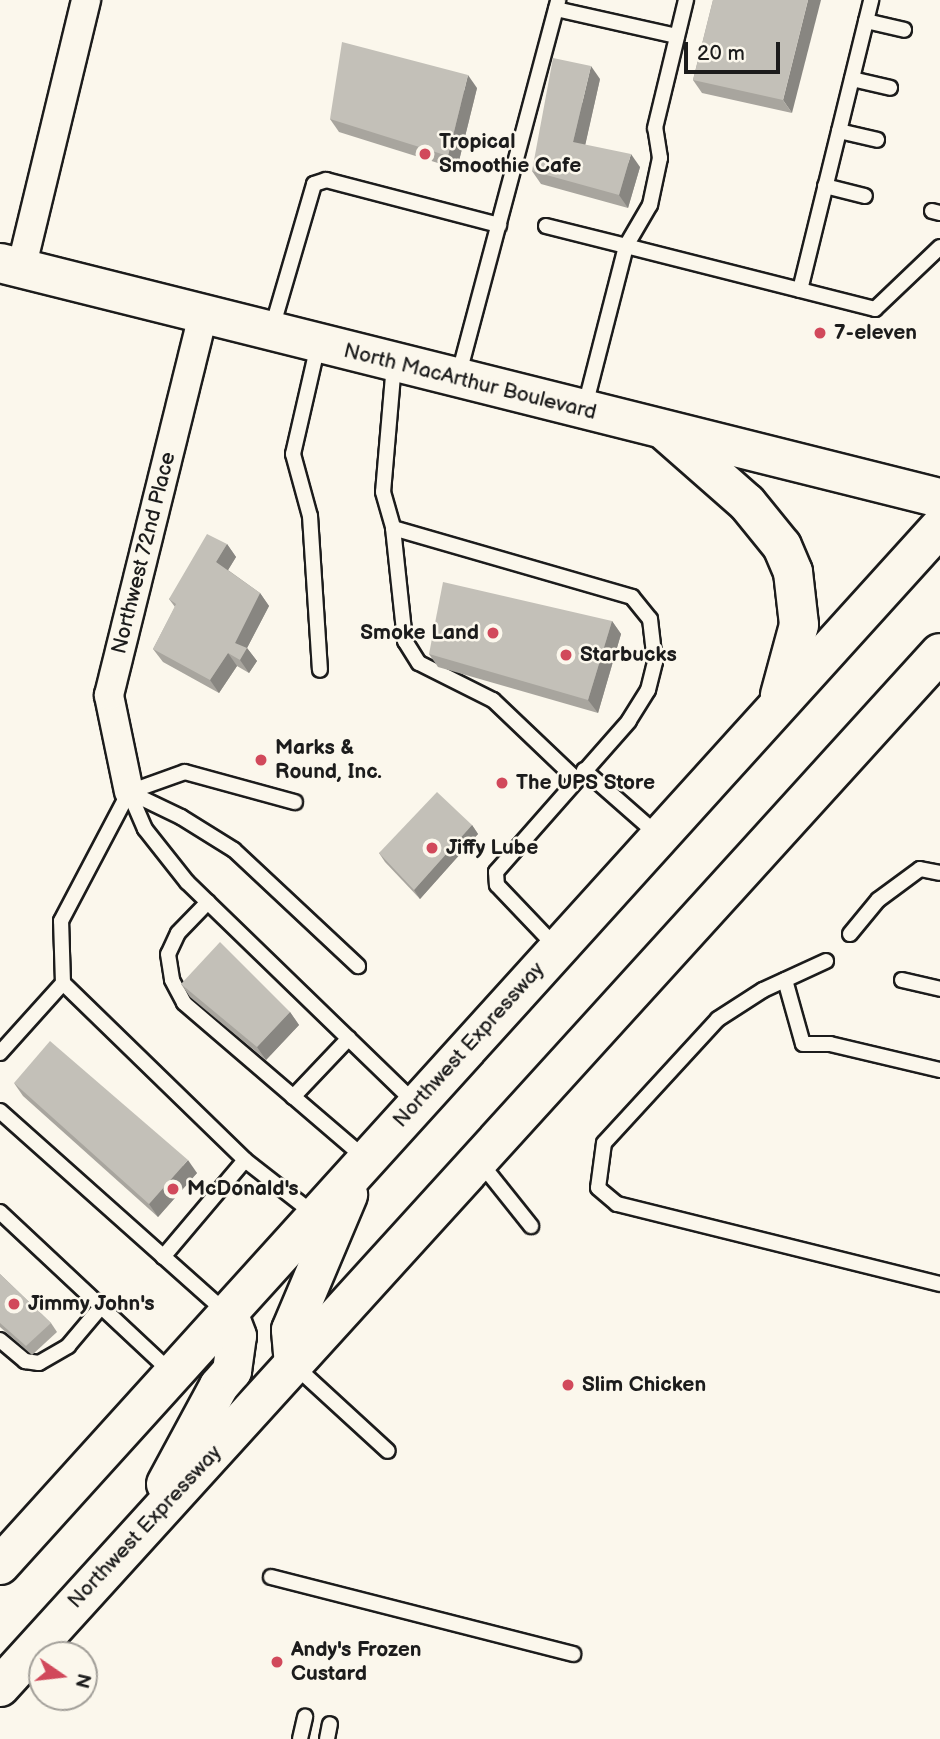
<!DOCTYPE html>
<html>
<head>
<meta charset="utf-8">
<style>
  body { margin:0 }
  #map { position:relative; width:940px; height:1739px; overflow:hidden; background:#fbf7ec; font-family:"Balsamiq Sans",sans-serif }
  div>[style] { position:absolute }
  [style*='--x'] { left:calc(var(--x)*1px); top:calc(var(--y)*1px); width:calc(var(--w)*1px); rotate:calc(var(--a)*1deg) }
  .roads { filter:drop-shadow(2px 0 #1c1c1c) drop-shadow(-2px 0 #1c1c1c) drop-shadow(0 2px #1c1c1c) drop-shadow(0 -2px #1c1c1c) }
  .service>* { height:14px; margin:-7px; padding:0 7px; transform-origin:7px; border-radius:7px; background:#fbf7ec }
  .minor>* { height:28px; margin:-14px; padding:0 14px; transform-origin:14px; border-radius:14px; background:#fbf7ec }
  .secondary>* { height:38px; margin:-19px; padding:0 19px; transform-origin:19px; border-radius:19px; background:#fbf7ec }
  .trunk>* { height:38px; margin:-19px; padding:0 19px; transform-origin:19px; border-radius:19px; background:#fbf7ec }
  .wall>* { inset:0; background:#a8a59e }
  .shaded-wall>* { inset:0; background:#888681 }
  .building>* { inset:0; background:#c3c0b8 }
  .dots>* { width:19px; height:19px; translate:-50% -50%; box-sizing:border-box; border:4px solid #fbf7ec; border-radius:50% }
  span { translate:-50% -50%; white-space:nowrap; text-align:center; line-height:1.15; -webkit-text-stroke:5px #fbf7ec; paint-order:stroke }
  .poi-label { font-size:21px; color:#1c1c1c; font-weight:700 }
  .left { translate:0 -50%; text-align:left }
  .right { translate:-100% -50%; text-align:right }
  .street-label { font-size:21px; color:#1c1c1c }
  .north { position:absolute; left:28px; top:1641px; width:70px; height:70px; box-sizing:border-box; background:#fbf7ec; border:2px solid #a29f99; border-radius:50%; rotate:104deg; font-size:19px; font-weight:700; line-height:28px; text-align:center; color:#1c1c1c }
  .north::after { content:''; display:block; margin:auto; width:24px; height:32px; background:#d1495b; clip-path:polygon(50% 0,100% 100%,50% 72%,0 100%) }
  .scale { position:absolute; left:684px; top:42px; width:96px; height:32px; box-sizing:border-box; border:4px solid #1c1c1c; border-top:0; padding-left:9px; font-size:21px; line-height:24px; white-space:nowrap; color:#1c1c1c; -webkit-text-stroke:5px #fbf7ec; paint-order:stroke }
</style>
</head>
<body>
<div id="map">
  <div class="roads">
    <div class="service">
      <i style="--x:556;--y:9;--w:124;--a:12.6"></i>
      <i style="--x:866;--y:21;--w:39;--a:13"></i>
      <i style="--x:852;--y:79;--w:39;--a:13"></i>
      <i style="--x:839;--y:131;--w:39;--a:13"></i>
      <i style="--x:825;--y:186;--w:41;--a:14"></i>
      <i style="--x:932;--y:211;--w:8;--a:14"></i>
      <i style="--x:546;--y:226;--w:82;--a:14"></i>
      <i style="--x:626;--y:246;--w:48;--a:-59.7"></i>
      <i style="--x:650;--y:205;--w:48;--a:-78"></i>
      <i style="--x:660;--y:158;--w:30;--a:-99"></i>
      <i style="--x:655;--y:128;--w:132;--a:-76.4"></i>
      <i style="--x:800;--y:290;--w:299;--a:-76.2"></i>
      <i style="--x:272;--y:328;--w:150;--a:-73.7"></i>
      <i style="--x:314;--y:184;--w:13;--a:-18"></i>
      <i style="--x:326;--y:180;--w:179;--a:14.6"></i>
      <i style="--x:318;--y:345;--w:112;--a:102.9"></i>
      <i style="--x:293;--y:454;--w:64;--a:74.7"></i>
      <i style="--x:310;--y:516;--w:154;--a:86.3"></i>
      <i style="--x:394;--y:364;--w:128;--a:94.9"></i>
      <i style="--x:383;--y:492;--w:37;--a:74"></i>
      <i style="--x:393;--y:528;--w:249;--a:16.1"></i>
      <i style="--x:632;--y:597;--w:28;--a:51"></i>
      <i style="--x:650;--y:619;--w:43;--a:83.4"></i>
      <i style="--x:655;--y:662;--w:29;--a:104"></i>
      <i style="--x:648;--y:690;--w:36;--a:122"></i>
      <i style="--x:629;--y:721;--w:201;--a:131.4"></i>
      <i style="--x:496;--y:872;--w:13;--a:86"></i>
      <i style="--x:497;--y:885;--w:86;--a:46.4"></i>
      <i style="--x:458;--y:377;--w:390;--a:-75.1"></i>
      <i style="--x:585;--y:406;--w:165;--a:-75.6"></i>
      <i style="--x:626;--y:246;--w:257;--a:14.2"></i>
      <i style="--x:875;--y:309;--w:90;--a:-43.6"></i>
      <i style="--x:393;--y:528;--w:114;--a:83.9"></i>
      <i style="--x:405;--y:641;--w:26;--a:58"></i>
      <i style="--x:419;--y:663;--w:83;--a:26.6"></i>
      <i style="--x:493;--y:700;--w:115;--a:43.6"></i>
      <i style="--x:584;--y:770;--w:100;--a:41.3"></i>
      <i style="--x:129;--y:792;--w:40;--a:66.6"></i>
      <i style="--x:145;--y:829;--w:68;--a:51.6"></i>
      <i style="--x:187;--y:882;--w:318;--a:44.1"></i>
      <i style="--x:129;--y:792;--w:58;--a:25.7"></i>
      <i style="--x:181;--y:817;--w:62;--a:31.9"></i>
      <i style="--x:234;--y:850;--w:170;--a:43.1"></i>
      <i style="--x:208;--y:902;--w:43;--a:134.1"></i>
      <i style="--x:178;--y:933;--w:23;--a:115"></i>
      <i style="--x:168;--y:954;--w:26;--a:81"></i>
      <i style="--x:172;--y:980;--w:26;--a:62"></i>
      <i style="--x:184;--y:1003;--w:238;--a:40.6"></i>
      <i style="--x:850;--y:934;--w:44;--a:-50.5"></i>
      <i style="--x:878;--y:900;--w:52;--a:-36.4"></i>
      <i style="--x:920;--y:869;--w:20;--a:11"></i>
      <i style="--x:826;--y:961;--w:69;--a:155.3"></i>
      <i style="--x:763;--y:990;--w:54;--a:147.2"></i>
      <i style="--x:718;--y:1019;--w:168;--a:132.6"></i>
      <i style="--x:604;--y:1143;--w:45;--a:97.6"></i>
      <i style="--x:598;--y:1188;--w:25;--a:40"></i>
      <i style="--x:617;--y:1204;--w:333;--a:13.9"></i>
      <i style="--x:785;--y:980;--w:66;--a:74.3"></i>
      <i style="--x:803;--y:1044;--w:27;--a:0"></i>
      <i style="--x:830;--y:1044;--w:113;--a:13.3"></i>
      <i style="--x:902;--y:980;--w:39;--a:13"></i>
      <i style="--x:63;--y:983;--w:254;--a:44.2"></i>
      <i style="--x:245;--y:1160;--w:88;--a:38"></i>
      <i style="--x:0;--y:1053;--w:94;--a:-48"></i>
      <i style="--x:63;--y:983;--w:62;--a:-91.8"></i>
      <i style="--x:61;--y:921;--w:146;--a:-62.2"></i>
      <i style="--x:129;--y:792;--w:59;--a:-19.7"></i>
      <i style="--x:185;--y:772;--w:114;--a:15.3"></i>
      <i style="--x:293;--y:1097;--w:81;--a:-46.5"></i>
      <i style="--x:0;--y:1111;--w:304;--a:41.7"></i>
      <i style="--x:480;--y:1162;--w:82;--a:51.4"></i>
      <i style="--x:0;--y:1212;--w:236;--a:43.1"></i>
      <i style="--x:163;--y:1257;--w:127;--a:-49.8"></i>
      <i style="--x:0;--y:1340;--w:33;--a:40"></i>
      <i style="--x:25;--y:1361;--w:14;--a:8"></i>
      <i style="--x:39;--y:1363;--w:34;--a:-30"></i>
      <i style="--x:68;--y:1346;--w:51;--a:-49.8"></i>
      <i style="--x:294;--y:1365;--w:127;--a:42.5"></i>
      <i style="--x:271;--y:1577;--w:312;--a:14.3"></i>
      <i style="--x:300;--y:1739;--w:23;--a:-77"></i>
      <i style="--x:327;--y:1739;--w:15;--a:-79"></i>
    </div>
    <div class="minor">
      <i style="--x:21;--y:269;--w:277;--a:-76.4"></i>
      <i style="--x:129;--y:792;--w:99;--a:-101.7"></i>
      <i style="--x:109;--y:695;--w:391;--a:-76.1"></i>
    </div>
    <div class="secondary">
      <i style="--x:0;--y:263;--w:969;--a:14.04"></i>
    </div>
    <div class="trunk">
      <i style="--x:665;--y:431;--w:109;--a:41.3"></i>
      <i style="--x:747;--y:503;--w:55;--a:50.9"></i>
      <i style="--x:782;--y:546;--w:28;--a:67"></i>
      <i style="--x:793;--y:572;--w:53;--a:83.5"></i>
      <i style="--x:799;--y:625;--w:73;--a:105.2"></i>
      <i style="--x:294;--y:1365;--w:35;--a:-95"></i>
      <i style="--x:291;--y:1330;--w:147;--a:-67.1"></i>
      <i style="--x:166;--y:1484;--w:111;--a:-61.6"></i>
      <i style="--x:219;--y:1386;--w:20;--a:-49"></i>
      <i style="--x:232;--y:1371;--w:35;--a:-82"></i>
      <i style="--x:237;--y:1336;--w:25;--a:-111"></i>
      <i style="--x:0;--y:1565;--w:1400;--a:-47.84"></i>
      <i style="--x:0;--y:1687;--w:1397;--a:-47.73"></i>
    </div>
  </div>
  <div class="wall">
    <i style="clip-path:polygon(713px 0,792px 113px,702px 93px,693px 80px)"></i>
    <i style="clip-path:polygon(600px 79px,585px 145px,640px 167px,628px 208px,541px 184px,532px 171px)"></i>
    <i style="clip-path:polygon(477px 88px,457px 169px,339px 132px,330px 119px)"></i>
    <i style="clip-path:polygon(227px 544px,236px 557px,228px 570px,260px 593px,269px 606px,247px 648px,257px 661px,249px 673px,237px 666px,219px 693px,163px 662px,153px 649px,175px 607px,169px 599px)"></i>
    <i style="clip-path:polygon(612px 621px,621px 634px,598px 713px,438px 667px,429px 654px)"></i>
    <i style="clip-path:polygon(472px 825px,478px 834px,420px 899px,385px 862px,379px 853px)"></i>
    <i style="clip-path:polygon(181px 984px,290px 1012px,299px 1025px,266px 1060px,190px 997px)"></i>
    <i style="clip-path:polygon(14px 1083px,197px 1173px,158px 1217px,23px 1096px)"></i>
    <i style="clip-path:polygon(0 1274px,51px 1323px,57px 1332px,32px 1355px,0 1327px)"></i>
  </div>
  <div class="shaded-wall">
    <i style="clip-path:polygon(808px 0,821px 0,792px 113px,783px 100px)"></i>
    <i style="clip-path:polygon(591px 66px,600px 79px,583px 155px,573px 142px)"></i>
    <i style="clip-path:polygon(468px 75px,477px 88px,457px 169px,448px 156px)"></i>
    <i style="clip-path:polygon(631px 154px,640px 167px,628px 208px,619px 195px)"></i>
    <i style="clip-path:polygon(227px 544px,236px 557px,225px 575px,216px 562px)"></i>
    <i style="clip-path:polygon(260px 593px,269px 606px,247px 648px,257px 661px,249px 673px,240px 660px,235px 643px)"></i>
    <i style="clip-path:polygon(612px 621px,621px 634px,598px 713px,588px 700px)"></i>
    <i style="clip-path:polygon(228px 653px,237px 666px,219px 693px,210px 680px)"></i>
    <i style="clip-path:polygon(472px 825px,478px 834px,420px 899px,414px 890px)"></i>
    <i style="clip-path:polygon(290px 1012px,299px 1025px,266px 1060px,257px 1047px)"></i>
    <i style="clip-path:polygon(188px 1160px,197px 1173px,158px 1217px,149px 1204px)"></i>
  </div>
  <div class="building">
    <i style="clip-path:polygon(713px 0,808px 0,783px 100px,693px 80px)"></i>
    <i style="clip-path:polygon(342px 42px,468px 75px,448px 156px,330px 119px)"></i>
    <i style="clip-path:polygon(553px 58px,591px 66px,573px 142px,631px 154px,619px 195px,532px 171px)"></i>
    <i style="clip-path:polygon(207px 534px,227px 544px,216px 562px,260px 593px,235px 643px,247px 648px,240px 660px,228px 653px,210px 680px,153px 649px,176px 604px,169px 599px)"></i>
    <i style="clip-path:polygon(443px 582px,612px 621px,588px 700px,429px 654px)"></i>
    <i style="clip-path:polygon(437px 792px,472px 825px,414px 890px,379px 853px)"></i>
    <i style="clip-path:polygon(220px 942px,290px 1012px,257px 1047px,181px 984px)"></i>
    <i style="clip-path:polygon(50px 1041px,188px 1160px,149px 1204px,14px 1083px)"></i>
    <i style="clip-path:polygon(0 1274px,51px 1323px,26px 1346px,0 1323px)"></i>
  </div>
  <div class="dots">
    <i style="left:425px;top:154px;background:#d1495b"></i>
    <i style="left:820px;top:333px;background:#d1495b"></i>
    <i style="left:493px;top:633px;background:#d1495b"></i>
    <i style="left:566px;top:655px;background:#d1495b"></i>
    <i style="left:261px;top:760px;background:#d1495b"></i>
    <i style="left:502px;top:783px;background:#d1495b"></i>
    <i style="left:432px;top:848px;background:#d1495b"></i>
    <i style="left:173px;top:1189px;background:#d1495b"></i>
    <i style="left:14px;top:1304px;background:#d1495b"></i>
    <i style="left:568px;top:1385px;background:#d1495b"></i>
    <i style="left:277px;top:1662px;background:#d1495b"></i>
  </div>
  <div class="poi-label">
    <span class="left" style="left:439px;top:154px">Tropical<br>Smoothie Cafe</span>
    <span class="left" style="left:834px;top:333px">7-eleven</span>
    <span class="right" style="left:479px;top:633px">Smoke Land</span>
    <span class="left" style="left:580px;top:655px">Starbucks</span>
    <span class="left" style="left:275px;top:760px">Marks &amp;<br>Round, Inc.</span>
    <span class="left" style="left:516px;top:783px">The UPS Store</span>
    <span class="left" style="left:446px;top:848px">Jiffy Lube</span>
    <span class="left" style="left:187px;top:1189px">McDonald's</span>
    <span class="left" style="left:28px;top:1304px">Jimmy John's</span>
    <span class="left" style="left:582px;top:1385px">Slim Chicken</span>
    <span class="left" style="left:291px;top:1662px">Andy's Frozen<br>Custard</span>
  </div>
  <div class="street-label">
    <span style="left:470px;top:382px;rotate:14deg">North MacArthur Boulevard</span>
    <span style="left:144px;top:553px;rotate:-76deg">Northwest 72nd Place</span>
    <span style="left:469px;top:1045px;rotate:-48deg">Northwest Expressway</span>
    <span style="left:145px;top:1527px;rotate:-47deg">Northwest Expressway</span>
  </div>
  <div class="north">N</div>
  <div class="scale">20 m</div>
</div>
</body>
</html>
